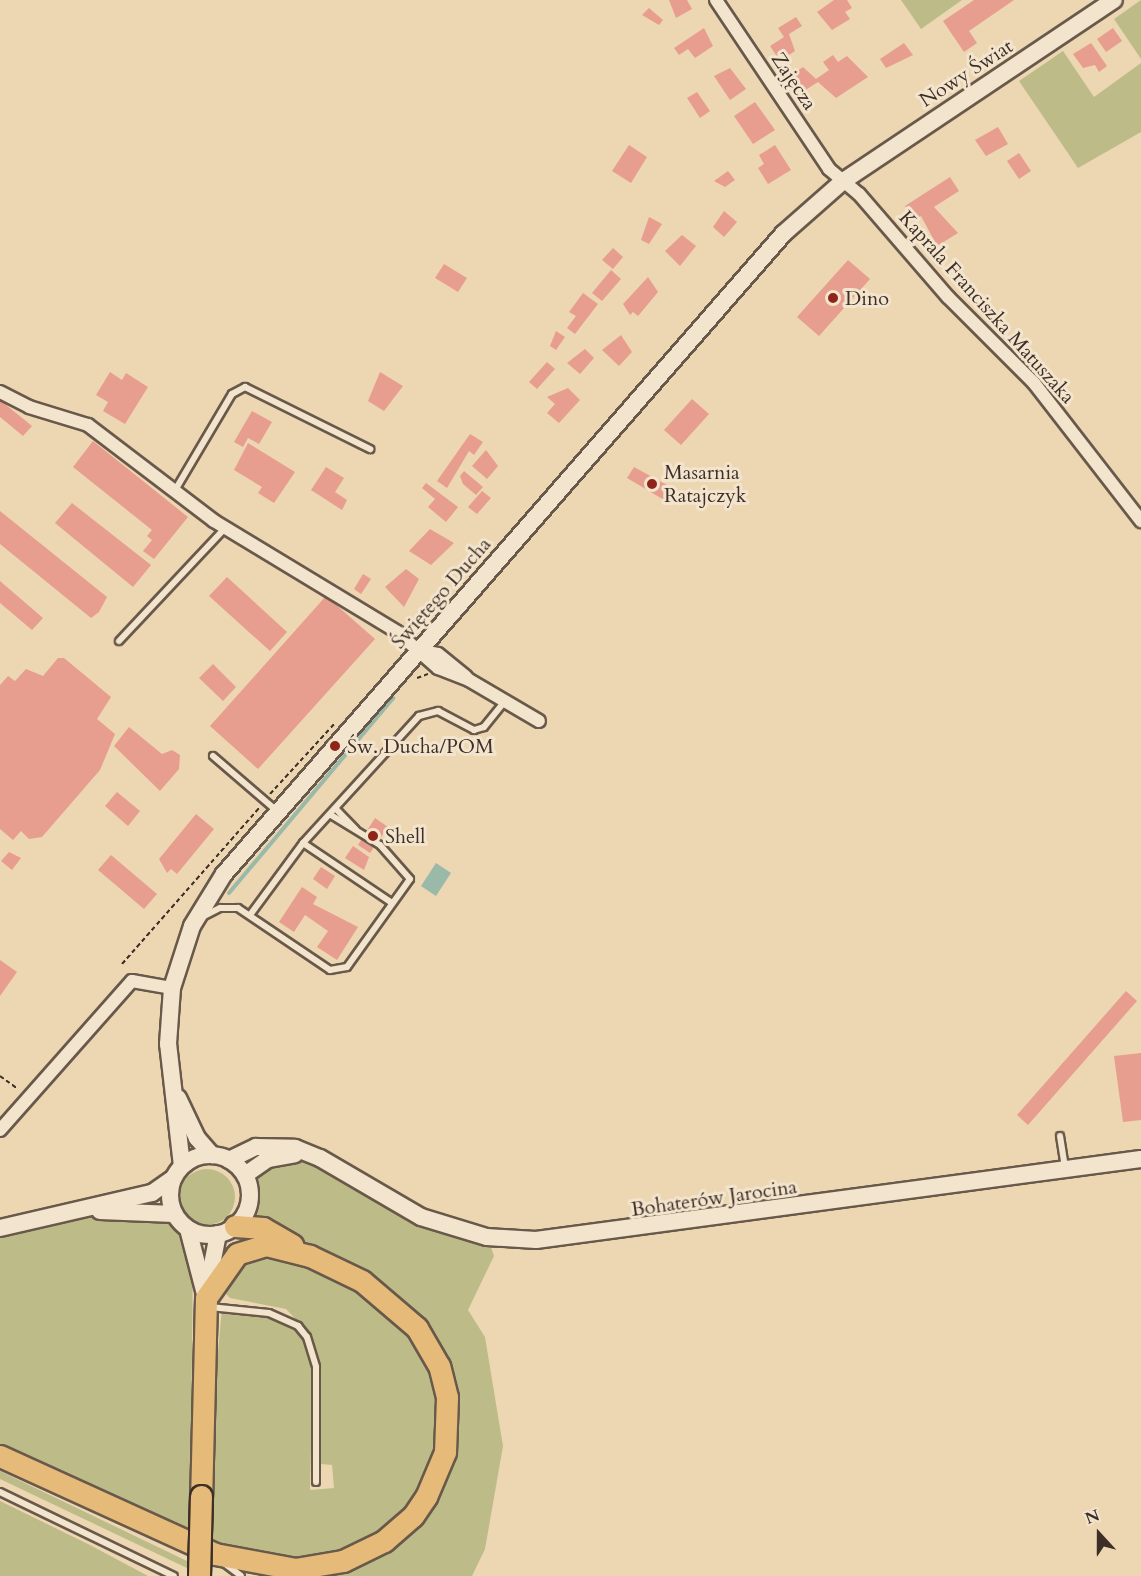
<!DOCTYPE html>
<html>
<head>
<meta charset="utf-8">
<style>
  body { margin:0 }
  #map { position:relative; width:1141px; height:1576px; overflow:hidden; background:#edd6b2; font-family:Cardo,serif }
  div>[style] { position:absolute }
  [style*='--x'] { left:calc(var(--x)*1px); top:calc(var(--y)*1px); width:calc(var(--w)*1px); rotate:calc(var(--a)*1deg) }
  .green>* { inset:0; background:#bdbc89 }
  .round { border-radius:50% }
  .water>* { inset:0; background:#9ab9a9 }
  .stream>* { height:4px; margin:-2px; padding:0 2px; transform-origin:2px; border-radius:2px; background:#9ab9a9 }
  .building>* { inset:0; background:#e79e8e }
  .path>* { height:2px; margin-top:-1px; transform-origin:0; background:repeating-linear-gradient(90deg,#3d2f27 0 4.5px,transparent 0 7.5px) }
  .roads { filter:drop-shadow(2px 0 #69594a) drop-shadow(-2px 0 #69594a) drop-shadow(0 2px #69594a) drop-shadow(0 -2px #69594a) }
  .lane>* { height:6px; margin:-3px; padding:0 3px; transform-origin:3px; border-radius:3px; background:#f3e4cd }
  .street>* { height:12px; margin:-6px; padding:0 6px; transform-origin:6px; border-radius:6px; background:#f3e4cd }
  .secondary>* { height:16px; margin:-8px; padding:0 8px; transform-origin:8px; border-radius:8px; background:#f3e4cd }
  .secondary>.ring { margin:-8px; padding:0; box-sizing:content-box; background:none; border:16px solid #f3e4cd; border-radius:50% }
  .highway>* { height:21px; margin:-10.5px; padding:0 10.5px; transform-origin:10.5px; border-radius:10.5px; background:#e6bb79 }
  .bridges { filter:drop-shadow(2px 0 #3d2f27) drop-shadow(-2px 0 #3d2f27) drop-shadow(0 2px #3d2f27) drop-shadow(0 -2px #3d2f27) }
  .highway-bridge>* { height:21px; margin:-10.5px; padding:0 10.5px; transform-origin:10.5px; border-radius:10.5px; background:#e6bb79 }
  .dots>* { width:16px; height:16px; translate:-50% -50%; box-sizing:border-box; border:3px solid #f3e4cd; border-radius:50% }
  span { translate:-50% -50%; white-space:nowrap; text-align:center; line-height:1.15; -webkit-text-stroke:6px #f3e4cd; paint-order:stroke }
  .street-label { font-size:20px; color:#3d2f27 }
  .poi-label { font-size:20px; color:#3d2f27 }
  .left { translate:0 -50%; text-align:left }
  .north { position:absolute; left:1069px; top:1504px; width:60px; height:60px; -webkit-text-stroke:4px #f3e4cd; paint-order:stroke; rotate:339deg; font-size:16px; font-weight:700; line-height:24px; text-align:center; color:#3d2f27 }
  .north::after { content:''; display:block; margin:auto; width:21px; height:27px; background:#3d2f27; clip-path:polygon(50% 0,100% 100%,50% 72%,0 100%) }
</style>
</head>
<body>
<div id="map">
  <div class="green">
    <i style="clip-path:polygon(901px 0,962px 0,921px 29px)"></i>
    <i style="clip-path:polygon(1141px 0,1141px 59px,1114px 19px)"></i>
    <i style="clip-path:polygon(1063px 51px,1094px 97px,1141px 63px,1141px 132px,1078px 168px,1019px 81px)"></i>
    <i style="clip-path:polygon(298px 1157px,322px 1165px,394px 1212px,491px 1247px,494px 1256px,468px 1310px,485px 1337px,503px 1446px,485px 1549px,472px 1576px,317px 1576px,345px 1570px,432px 1500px,443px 1361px,323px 1253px,252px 1218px,249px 1212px,256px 1172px)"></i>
    <i class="round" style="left:179px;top:1169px;width:56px;height:56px"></i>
    <i style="clip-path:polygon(99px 1214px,166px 1217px,182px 1232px,193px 1258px,190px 1534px,0 1445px,0 1234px)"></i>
    <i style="clip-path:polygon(271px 1249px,366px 1295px,402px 1323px,428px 1361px,439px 1397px,438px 1449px,414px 1503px,381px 1536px,313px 1562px,209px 1543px,212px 1418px,222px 1308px,258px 1311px,303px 1335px,313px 1365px,310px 1490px,334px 1488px,332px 1465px,321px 1464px,318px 1457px,320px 1364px,312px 1336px,286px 1309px,230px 1298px,222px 1290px,231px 1266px)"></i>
    <i style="clip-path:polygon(0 1471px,189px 1562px,189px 1569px,0 1479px)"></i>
    <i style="clip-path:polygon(0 1501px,90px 1545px,148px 1576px,0 1576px)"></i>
  </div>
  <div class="water">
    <i style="clip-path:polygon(436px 863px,451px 873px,436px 896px,421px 886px)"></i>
  </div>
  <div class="stream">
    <i style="--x:229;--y:893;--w:255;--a:-49.9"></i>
  </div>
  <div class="building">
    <i style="clip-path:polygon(669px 0,687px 0,692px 9px,676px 18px)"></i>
    <i style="clip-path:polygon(834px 0,847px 0,852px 8px,845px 12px,850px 19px,832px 30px,817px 12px)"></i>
    <i style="clip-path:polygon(974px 0,1014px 0,969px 31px,977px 43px,964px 52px,943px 21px)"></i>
    <i style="clip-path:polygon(649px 8px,663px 20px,659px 25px,642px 15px)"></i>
    <i style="clip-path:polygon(796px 17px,802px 26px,789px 34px,795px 51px,780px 61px,770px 46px,784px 37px,778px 28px)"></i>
    <i style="clip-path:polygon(704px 28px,713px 46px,695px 58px,688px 49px,679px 55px,674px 48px)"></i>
    <i style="clip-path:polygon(1113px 28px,1122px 41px,1106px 52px,1097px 39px)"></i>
    <i style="clip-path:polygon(904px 43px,913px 55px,886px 68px,880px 59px)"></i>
    <i style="clip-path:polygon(1091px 43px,1107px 66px,1099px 72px,1095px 65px,1083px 68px,1073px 54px)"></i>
    <i style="clip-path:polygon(833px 55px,838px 62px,847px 56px,868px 77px,836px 98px,818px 82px,799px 94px,788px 77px,803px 67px,816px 79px,829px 70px,823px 62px)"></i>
    <i style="clip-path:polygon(730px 68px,746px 89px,730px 100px,714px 76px)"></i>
    <i style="clip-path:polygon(697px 92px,710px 111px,700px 118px,687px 98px)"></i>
    <i style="clip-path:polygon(755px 102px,775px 130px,753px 144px,734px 116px)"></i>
    <i style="clip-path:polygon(998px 127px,1008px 144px,986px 156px,975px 140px)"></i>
    <i style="clip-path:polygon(629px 145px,647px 157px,631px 183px,612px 171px)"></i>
    <i style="clip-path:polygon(775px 145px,791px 170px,768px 184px,758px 168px,764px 164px,759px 155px)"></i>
    <i style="clip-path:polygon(1019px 153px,1031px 171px,1019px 179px,1007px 161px)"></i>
    <i style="clip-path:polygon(728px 171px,735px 180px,725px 187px,714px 181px)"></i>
    <i style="clip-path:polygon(950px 177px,959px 191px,934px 207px,958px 233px,937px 246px,921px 216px,914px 220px,905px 206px)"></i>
    <i style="clip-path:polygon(724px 211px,737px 222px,724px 237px,713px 227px)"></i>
    <i style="clip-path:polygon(649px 217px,662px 224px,649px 244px,641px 240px)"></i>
    <i style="clip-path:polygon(682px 235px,696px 246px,680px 266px,665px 251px)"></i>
    <i style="clip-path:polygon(613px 248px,623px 257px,613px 269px,602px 260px)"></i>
    <i style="clip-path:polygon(848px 260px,870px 279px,819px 336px,797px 317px)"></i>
    <i style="clip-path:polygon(444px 264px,467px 278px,458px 292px,435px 278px)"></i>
    <i style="clip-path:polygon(611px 270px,621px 279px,602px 301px,592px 293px)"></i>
    <i style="clip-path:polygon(648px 277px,658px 292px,638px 316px,633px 312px,630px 315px,623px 304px)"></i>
    <i style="clip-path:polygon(583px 293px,598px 304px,575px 334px,567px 328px,576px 316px,569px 312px)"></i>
    <i style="clip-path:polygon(556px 331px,565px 337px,556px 350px,550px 346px)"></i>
    <i style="clip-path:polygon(621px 335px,632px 352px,619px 366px,602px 350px)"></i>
    <i style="clip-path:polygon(585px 349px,594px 358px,580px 374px,567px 363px)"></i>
    <i style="clip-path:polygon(547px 362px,555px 369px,537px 389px,529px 382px)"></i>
    <i style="clip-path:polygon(110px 372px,122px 380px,126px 373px,148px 387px,125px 424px,103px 411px,108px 402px,96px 395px)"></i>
    <i style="clip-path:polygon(380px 372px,403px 386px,384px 411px,368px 401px)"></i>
    <i style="clip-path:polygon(568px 388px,580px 400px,559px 423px,547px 413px,555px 404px,547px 397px)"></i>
    <i style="clip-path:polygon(692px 399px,709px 414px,681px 445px,664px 430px)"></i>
    <i style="clip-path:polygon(0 400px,32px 426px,23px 436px,0 417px)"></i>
    <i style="clip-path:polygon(252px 411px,272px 422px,259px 444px,248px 438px,243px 447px,234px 442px)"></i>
    <i style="clip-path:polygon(470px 434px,483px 442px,474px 455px,469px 451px,447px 488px,437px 481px)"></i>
    <i style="clip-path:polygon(93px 441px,188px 517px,154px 559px,143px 551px,152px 540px,147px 536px,152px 530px,73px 467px)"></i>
    <i style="clip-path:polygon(248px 443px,295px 472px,274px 503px,258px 493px,262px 487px,234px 470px)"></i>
    <i style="clip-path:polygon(486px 450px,498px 466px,487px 479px,472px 466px)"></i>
    <i style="clip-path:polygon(326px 467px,344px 478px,335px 492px,347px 500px,342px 510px,311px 490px)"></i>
    <i style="clip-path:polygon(634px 467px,678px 491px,671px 504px,627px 478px)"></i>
    <i style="clip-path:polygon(464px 471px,483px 487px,476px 495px,463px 484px,460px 476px)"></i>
    <i style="clip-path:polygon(426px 483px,458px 507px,446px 522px,428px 507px,435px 499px,422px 488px)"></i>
    <i style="clip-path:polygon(482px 491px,491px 498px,477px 514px,468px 507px)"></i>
    <i style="clip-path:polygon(72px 503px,151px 565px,133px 587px,55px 523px)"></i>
    <i style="clip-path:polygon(0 511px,107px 597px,99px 612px,91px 618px,0 544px)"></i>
    <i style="clip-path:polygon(430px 529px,454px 543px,431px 565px,409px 551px)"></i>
    <i style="clip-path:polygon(406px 569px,419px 579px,404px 607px,385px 587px)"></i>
    <i style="clip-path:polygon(363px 574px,371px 579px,361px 594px,354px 589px)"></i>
    <i style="clip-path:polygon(227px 577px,287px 632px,270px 651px,209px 596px)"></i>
    <i style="clip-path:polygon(0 581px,43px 618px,32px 630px,0 603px)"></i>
    <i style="clip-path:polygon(326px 596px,375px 639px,258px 769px,210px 726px)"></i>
    <i style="clip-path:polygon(58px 658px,64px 658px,111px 697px,97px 719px,115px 734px,100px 770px,42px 837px,29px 839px,21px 831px,13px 840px,0 829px,0 685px,8px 676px,15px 681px,26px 669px,43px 676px)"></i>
    <i style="clip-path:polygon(213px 664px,236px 687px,223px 701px,199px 678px)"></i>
    <i style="clip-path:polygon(129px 727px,162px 754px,172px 750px,180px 755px,179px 769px,160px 791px,114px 746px)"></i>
    <i style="clip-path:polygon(117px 792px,140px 811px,128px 826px,105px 806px)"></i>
    <i style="clip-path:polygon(196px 814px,214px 829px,177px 874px,171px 869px,167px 873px,159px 859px)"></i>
    <i style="clip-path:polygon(375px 818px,388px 827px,370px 853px,358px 845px)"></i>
    <i style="clip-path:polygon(353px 846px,369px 857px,364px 870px,345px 858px)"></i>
    <i style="clip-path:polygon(9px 852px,21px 858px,12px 870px,1px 861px)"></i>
    <i style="clip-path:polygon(111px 855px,157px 894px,144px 909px,98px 870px)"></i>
    <i style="clip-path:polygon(321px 867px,335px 876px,327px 889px,313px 879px)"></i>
    <i style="clip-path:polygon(302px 887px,317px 897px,313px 904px,358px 927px,337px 960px,317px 947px,328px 931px,305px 915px,294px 932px,279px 922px)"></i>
    <i style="clip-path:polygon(0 960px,17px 972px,0 996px)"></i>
    <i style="clip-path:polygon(1126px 991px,1137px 1001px,1028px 1125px,1017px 1115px)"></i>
    <i style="clip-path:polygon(1141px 1053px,1141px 1120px,1123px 1122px,1114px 1056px)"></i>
  </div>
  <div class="path">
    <i style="--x:417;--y:678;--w:12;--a:-20"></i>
    <i style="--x:270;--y:794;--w:96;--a:-47.5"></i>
    <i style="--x:122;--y:964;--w:208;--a:-48.7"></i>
    <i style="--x:0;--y:1076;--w:22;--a:36"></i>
  </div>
  <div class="roads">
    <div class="lane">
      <i style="--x:174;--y:492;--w:114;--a:-59.4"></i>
      <i style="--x:232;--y:394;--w:15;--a:-28"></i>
      <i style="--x:245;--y:387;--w:140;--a:26.4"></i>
      <i style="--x:119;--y:641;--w:155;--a:-46.8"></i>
      <i style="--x:213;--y:756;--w:84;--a:40.7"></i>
      <i style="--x:336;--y:809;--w:28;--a:46"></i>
      <i style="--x:303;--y:843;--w:107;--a:34"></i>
      <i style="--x:250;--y:915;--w:89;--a:-53.6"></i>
      <i style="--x:303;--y:843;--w:172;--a:-47.6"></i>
      <i style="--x:419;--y:716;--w:20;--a:-15"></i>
      <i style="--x:438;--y:711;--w:41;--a:27.8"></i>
      <i style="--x:474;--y:730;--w:10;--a:-17"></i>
      <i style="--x:484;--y:727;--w:33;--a:-51"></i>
      <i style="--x:204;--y:916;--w:18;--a:-27"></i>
      <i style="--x:220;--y:908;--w:18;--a:0"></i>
      <i style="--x:238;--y:908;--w:111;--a:34"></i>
      <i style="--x:330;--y:970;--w:17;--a:-10"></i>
      <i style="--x:347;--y:967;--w:108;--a:-54.4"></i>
      <i style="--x:410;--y:879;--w:45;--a:-131.4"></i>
      <i style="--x:380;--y:845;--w:57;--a:-148.5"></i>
      <i style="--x:1060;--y:1136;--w:32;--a:81"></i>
      <i style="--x:210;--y:1307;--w:59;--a:5.8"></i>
      <i style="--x:269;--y:1313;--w:32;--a:24"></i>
      <i style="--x:298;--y:1326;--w:14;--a:51"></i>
      <i style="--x:307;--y:1337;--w:31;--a:73"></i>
      <i style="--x:316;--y:1367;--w:115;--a:90"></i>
      <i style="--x:0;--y:1492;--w:193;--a:25.8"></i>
      <i style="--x:220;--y:1560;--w:26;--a:37"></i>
    </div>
    <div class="street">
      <i style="--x:716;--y:0;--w:203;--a:56.2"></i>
      <i style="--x:829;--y:169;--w:39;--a:40"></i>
      <i style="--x:859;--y:194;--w:136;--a:49.2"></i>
      <i style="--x:948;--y:297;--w:122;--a:45"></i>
      <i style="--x:1034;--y:383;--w:175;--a:52.2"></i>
      <i style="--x:0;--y:392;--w:33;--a:27"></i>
      <i style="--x:29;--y:407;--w:62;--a:17"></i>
      <i style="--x:88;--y:425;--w:158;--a:37.3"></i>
      <i style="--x:214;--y:521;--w:214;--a:31.2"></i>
      <i style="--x:397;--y:632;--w:55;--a:41.3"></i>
      <i style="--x:438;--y:668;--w:33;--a:21"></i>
      <i style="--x:469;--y:680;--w:81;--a:30.4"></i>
      <i style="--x:419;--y:650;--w:19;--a:12"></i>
      <i style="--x:438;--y:654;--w:36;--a:39"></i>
      <i style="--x:0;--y:1130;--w:199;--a:-48.5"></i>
      <i style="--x:132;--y:981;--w:41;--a:9.9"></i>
    </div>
    <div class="secondary">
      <i style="--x:178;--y:1098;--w:44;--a:64.6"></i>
      <i style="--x:197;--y:1138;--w:23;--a:49"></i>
      <i class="ring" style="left:170px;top:1155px;width:64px;height:64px"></i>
      <i style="--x:229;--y:1160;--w:30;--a:-26"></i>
      <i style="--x:256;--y:1147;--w:39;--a:1"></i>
      <i style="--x:295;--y:1148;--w:27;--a:22"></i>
      <i style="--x:320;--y:1158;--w:117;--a:30.3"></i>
      <i style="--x:421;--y:1217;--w:69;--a:16.9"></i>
      <i style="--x:487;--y:1237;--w:49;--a:3.5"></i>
      <i style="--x:536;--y:1240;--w:610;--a:-7.63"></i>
      <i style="--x:182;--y:1166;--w:123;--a:-96.5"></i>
      <i style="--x:168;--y:1044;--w:56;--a:-85.9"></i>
      <i style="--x:172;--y:988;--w:65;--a:-72.1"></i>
      <i style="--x:192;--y:926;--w:61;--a:-58.4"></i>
      <i style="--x:224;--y:874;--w:850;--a:-48.86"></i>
      <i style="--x:783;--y:234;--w:79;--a:-41.4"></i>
      <i style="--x:842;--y:182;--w:327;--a:-33.8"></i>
      <i style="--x:245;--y:1175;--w:28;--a:-35"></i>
      <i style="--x:268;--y:1159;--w:27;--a:-10"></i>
      <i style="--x:100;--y:1211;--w:74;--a:2.3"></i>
      <i style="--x:0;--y:1228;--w:156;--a:-13"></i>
      <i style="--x:152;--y:1193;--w:24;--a:-35"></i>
      <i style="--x:188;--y:1229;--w:71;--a:75.4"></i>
      <i style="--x:208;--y:1285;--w:52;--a:-78.9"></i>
    </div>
    <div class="highway">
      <i style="--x:235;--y:1226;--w:28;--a:4"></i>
      <i style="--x:263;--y:1228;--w:34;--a:30"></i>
      <i style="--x:0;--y:1456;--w:236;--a:24.5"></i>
      <i style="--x:215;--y:1554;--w:81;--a:10.6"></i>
      <i style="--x:295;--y:1569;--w:49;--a:-9.5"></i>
      <i style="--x:343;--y:1561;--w:46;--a:-26"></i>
      <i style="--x:384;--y:1541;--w:38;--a:-41"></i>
      <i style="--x:413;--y:1516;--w:23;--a:-56"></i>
      <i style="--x:426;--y:1497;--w:49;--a:-67.1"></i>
      <i style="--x:445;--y:1452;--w:55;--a:-87.9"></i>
      <i style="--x:447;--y:1397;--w:32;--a:-104"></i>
      <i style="--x:439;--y:1366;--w:44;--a:-120.1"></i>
      <i style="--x:417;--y:1328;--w:72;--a:-139.5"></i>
      <i style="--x:362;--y:1281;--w:58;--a:-154.3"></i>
      <i style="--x:310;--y:1256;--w:45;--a:-166"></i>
      <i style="--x:266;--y:1245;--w:30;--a:163"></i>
      <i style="--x:237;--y:1254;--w:54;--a:125.2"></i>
      <i style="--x:206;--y:1298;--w:198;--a:91.4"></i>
    </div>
  </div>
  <div class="bridges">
    <div class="highway-bridge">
      <i style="--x:199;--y:1576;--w:80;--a:-88.6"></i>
    </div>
  </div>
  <div class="dots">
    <i style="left:833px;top:298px;background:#8f2418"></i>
    <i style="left:652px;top:484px;background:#8f2418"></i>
    <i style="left:335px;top:746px;background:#8f2418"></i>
    <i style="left:373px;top:836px;background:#8f2418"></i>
  </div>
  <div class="street-label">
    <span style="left:966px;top:73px;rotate:-33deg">Nowy Świat</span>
    <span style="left:794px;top:81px;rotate:56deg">Zajęcza</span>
    <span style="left:987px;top:307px;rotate:48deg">Kaprala Franciszka Matuszaka</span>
    <span style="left:441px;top:593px;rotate:-49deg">Świętego Ducha</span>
    <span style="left:714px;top:1198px;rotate:-8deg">Bohaterów Jarocina</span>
  </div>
  <div class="poi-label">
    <span class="left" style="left:845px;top:298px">Dino</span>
    <span class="left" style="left:664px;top:484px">Masarnia<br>Ratajczyk</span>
    <span class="left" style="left:347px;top:746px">Św. Ducha/POM</span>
    <span class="left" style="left:385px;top:836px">Shell</span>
  </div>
  <div class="north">N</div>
</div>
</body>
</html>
